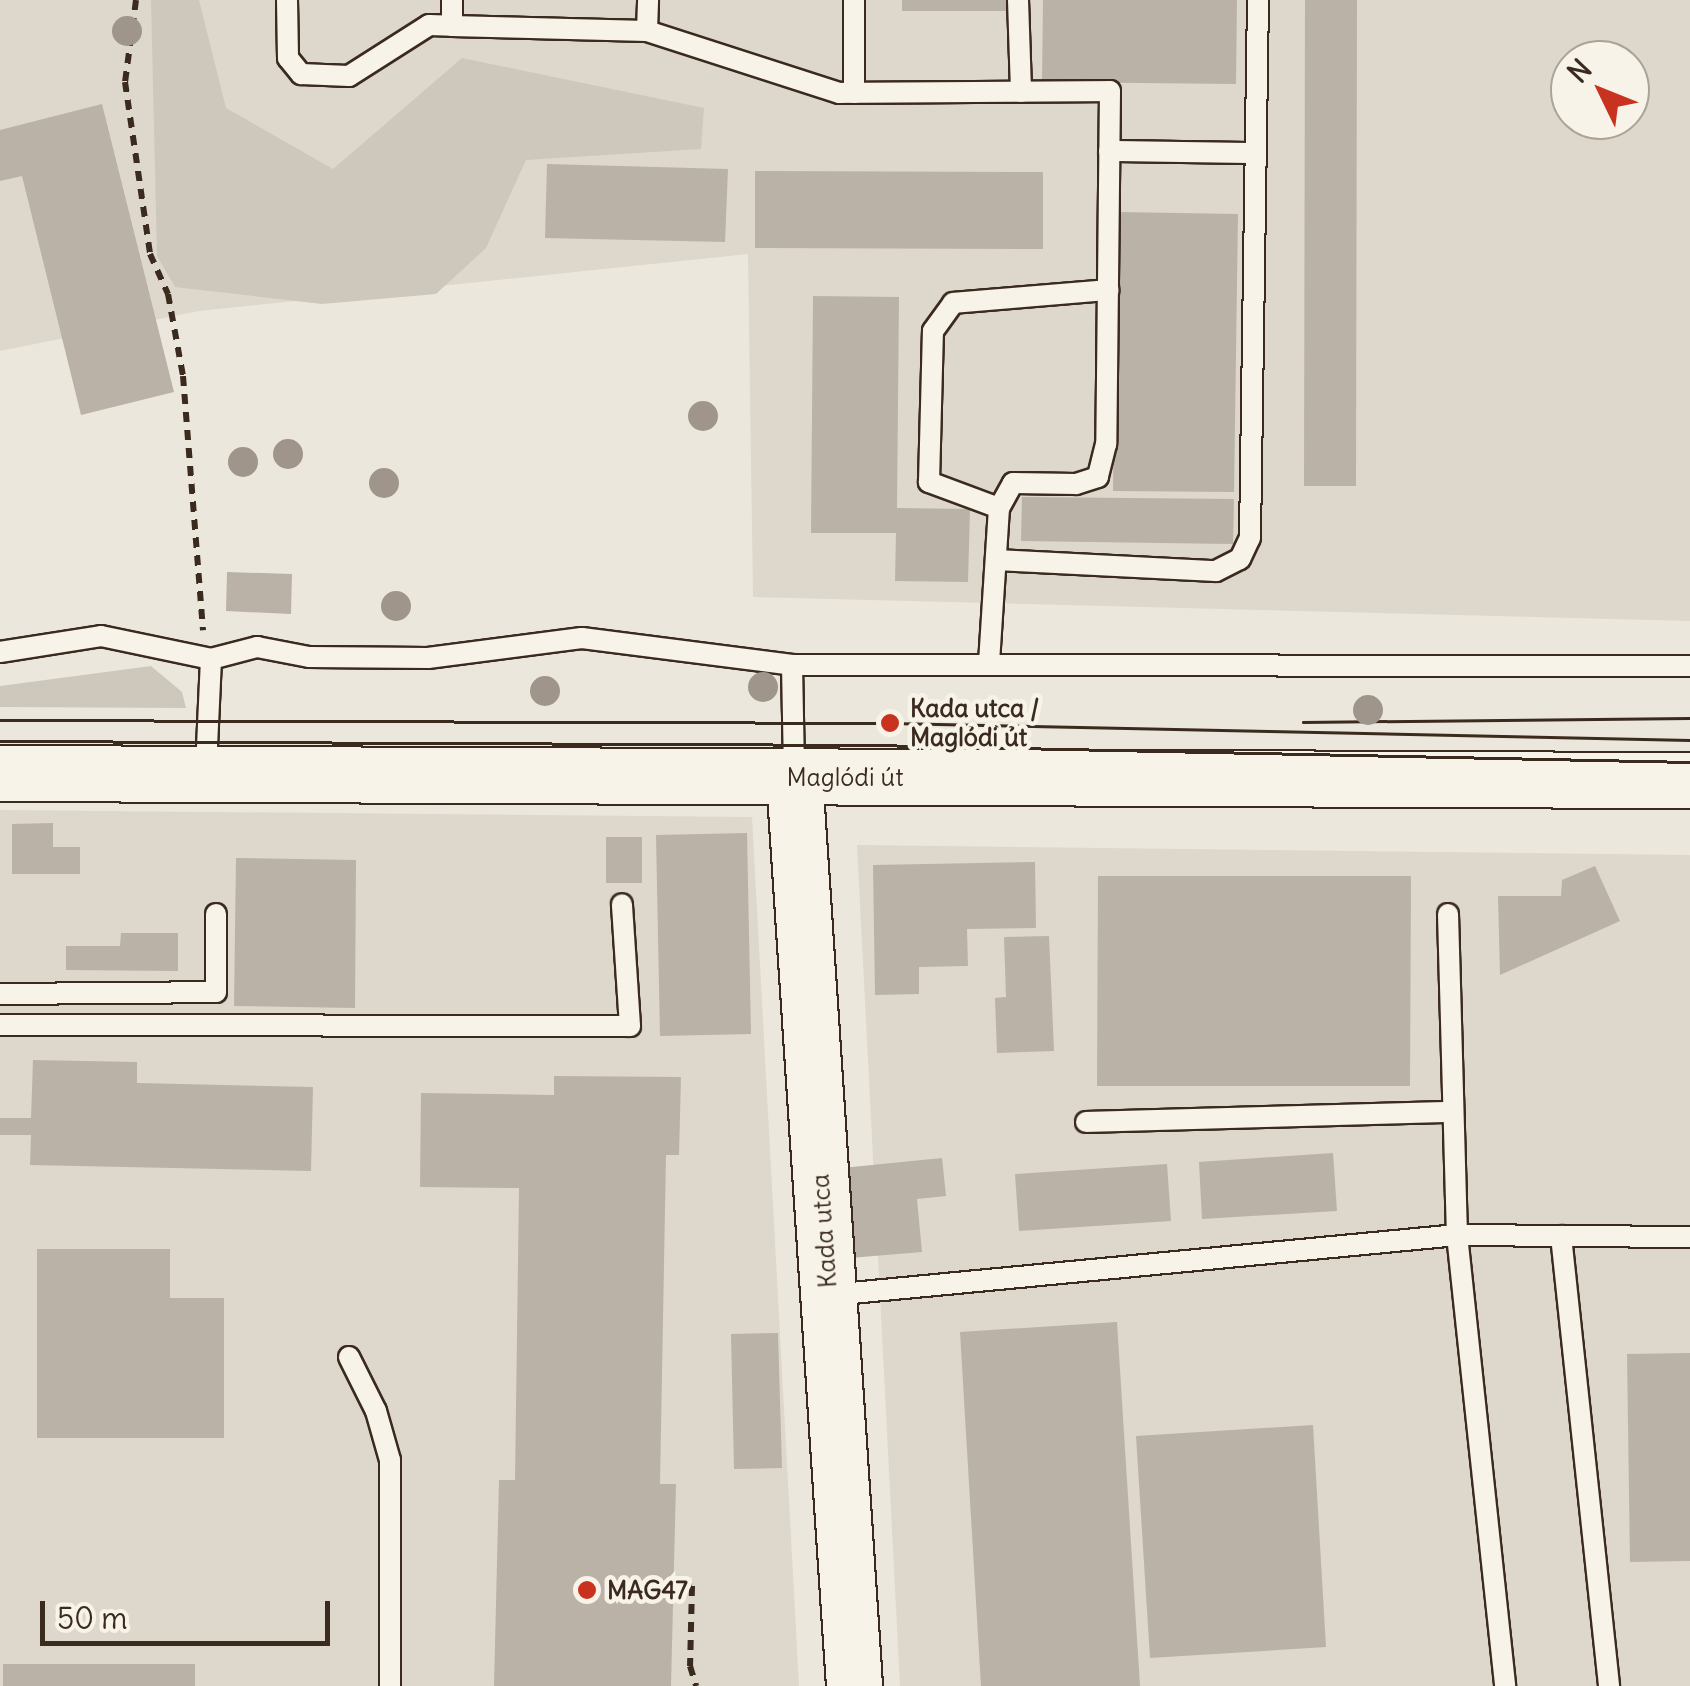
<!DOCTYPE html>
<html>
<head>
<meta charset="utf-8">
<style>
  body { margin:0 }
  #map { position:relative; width:1690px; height:1686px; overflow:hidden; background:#ece7dc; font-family:Delius,sans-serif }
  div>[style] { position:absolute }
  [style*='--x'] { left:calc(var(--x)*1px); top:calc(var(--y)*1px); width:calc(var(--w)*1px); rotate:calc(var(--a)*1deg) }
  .built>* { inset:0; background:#ddd7cc }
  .green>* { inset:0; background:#cec8bc }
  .building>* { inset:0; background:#bab2a7 }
  .path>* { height:6px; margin-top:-3px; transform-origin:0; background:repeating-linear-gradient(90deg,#3b2a1e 0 10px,transparent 0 18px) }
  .roads { filter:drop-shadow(2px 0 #3b2a1e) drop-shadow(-2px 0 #3b2a1e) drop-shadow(0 2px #3b2a1e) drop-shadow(0 -2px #3b2a1e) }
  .lane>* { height:20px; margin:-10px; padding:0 10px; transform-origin:10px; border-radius:10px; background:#f7f3e8 }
  .secondary>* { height:55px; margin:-27.5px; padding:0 27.5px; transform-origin:27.5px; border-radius:27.5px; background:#f7f3e8 }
  .tram>* { height:2.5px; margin:-1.25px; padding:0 1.25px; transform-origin:1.25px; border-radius:1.25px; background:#3b2a1e }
  .trees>* { width:30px; height:30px; margin:-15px; border-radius:50%; background:#9f958a }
  .dots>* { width:28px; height:28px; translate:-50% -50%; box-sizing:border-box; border:5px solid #f7f3e8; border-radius:50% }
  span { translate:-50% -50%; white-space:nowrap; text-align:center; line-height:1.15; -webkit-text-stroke:9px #f7f3e8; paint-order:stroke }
  .poi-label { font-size:25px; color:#3b2a1e; font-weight:700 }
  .left { translate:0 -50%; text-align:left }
  .street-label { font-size:25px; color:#3b2a1e }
  .north { position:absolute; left:1550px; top:40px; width:100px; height:100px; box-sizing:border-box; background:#f7f3e8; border:2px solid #aca397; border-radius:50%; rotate:313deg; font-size:28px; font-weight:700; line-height:40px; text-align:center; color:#3b2a1e }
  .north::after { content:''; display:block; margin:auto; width:35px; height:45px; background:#c8321e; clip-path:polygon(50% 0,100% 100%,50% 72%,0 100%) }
  .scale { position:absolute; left:40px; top:1601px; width:290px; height:45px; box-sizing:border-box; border:5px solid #3b2a1e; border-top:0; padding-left:12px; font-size:30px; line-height:35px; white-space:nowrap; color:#3b2a1e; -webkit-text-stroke:8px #f7f3e8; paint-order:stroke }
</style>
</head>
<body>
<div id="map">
  <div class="built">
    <i style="clip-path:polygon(evenodd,0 0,1690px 0,1690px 621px,753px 597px,748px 254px,199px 311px,0 351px,0 0,1570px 60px,1630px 60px,1630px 120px,1570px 120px,1570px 60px)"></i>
    <i style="clip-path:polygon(0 810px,752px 817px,799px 1686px,0 1686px)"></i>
    <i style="clip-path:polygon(857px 845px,1690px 855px,1690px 1686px,900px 1686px)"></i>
  </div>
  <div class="green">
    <i style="clip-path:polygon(151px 0,199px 0,226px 108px,333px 169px,462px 58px,704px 108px,701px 149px,526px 160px,486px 248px,436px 294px,322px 304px,175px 287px,157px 256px)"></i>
    <i style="clip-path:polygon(151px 666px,182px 692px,186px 708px,0 707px,0 686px)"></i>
  </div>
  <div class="building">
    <i style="clip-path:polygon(902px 0,1009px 0,1009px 11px,902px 11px)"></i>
    <i style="clip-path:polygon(1043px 0,1237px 0,1236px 84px,1042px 82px)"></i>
    <i style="clip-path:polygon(1305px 0,1357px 0,1356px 486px,1304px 486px)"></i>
    <i style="clip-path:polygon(102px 104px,174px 392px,81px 415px,22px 176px,0 181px,0 130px)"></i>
    <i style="clip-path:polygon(547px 164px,728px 169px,725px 242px,545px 238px)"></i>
    <i style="clip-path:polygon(755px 171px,1043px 172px,1043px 249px,755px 248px)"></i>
    <i style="clip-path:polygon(1117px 212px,1238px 214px,1234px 492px,1113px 491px)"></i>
    <i style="clip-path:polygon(813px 296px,899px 297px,897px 508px,970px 509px,968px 582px,895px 581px,896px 533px,811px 533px)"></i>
    <i style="clip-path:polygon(1022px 497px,1234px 499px,1233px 544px,1021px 541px)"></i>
    <i style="clip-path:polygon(227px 572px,292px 574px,291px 614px,226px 611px)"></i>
    <i style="clip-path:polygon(53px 823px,53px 847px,80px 847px,80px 874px,12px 874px,12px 824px)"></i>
    <i style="clip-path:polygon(747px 833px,751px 1034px,660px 1036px,656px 835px)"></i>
    <i style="clip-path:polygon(606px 837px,642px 837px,642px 883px,606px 883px)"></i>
    <i style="clip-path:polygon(236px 858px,356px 860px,355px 1008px,234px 1006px)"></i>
    <i style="clip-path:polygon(1035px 862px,1036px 928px,967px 929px,968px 966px,919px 967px,919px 994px,875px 995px,873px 865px)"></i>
    <i style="clip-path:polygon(1595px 866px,1620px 921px,1500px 975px,1498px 896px,1561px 896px,1562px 880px)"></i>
    <i style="clip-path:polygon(1098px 876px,1411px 876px,1410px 1086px,1097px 1086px)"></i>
    <i style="clip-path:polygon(121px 933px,178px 933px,178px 971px,66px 970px,66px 946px,120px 946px)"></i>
    <i style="clip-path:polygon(1049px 936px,1054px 1051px,997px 1053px,995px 998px,1006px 997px,1004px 937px)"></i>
    <i style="clip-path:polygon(33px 1060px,137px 1062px,137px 1083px,313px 1087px,311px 1171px,30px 1165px,31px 1135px,0 1135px,0 1118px,31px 1118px)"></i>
    <i style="clip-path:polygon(554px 1076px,681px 1077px,679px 1155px,666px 1155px,660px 1484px,676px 1484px,671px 1686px,494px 1686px,499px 1480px,515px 1480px,519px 1188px,420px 1187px,421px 1093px,554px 1095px)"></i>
    <i style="clip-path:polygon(1333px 1153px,1337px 1211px,1202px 1219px,1199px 1162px)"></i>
    <i style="clip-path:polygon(942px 1158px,946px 1196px,917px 1199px,922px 1252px,850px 1258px,842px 1168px)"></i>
    <i style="clip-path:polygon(1167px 1164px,1171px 1221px,1019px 1231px,1015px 1174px)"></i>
    <i style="clip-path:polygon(37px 1249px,170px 1249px,170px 1298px,224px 1298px,224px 1438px,37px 1438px)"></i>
    <i style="clip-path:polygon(1117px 1322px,1140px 1686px,981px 1686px,960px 1332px)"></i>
    <i style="clip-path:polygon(778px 1333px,782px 1468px,734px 1469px,731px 1334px)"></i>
    <i style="clip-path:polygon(1690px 1353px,1690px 1561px,1630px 1562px,1627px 1354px)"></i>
    <i style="clip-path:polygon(1313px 1425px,1326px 1647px,1150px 1658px,1136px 1436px)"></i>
    <i style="clip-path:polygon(3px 1664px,195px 1664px,195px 1686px,3px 1686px)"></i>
  </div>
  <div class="path">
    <i style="--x:136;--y:0;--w:83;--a:97.6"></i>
    <i style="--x:125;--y:82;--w:174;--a:81.7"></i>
    <i style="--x:150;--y:254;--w:44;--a:65.8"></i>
    <i style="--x:168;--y:294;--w:83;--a:79.6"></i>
    <i style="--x:183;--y:376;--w:255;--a:85.5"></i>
    <i style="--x:673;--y:1583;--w:19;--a:9"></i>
    <i style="--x:692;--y:1586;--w:80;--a:91.4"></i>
    <i style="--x:690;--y:1666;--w:21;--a:73"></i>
  </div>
  <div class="roads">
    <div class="lane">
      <i style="--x:287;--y:0;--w:58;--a:89"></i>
      <i style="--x:288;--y:58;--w:21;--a:51"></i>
      <i style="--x:301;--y:74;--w:48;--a:2.4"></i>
      <i style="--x:349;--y:76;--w:95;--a:-32.5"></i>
      <i style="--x:429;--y:25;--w:23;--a:2"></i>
      <i style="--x:452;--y:26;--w:195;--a:1.5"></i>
      <i style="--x:647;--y:31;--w:202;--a:17.9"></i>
      <i style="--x:839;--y:93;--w:271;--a:-0.4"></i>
      <i style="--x:1110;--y:91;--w:353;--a:90.6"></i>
      <i style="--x:1106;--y:444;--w:34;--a:104"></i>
      <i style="--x:1098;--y:477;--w:23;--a:162"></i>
      <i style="--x:1076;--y:484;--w:63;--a:-179.1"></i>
      <i style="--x:1013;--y:483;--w:29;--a:119"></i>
      <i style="--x:999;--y:508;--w:154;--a:93.7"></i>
      <i style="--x:1018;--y:0;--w:92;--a:88.1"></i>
      <i style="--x:452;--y:26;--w:26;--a:-90"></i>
      <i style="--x:647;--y:31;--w:31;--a:-88"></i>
      <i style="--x:854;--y:93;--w:93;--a:-90"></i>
      <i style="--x:1109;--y:151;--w:146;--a:0.8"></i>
      <i style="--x:999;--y:508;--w:75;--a:-159.6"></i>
      <i style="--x:929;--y:482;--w:151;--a:-88.5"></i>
      <i style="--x:933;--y:331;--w:34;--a:-54"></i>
      <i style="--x:953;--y:303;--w:156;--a:-4.8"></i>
      <i style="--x:996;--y:560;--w:220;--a:2.9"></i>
      <i style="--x:1216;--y:571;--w:27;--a:-27"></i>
      <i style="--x:1240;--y:559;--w:23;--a:-65"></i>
      <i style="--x:1250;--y:538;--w:538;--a:-89.15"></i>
      <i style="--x:0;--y:652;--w:102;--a:-9"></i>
      <i style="--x:101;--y:636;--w:112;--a:11.8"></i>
      <i style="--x:211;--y:659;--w:111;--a:92.6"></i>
      <i style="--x:211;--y:659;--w:48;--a:-14.6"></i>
      <i style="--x:257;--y:647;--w:53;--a:10.9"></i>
      <i style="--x:309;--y:657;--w:119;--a:0.5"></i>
      <i style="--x:428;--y:658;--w:155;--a:-7.4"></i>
      <i style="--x:582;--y:638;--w:212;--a:7.3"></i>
      <i style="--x:792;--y:665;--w:898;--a:0.06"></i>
      <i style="--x:792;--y:665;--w:108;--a:88.9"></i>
      <i style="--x:1448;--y:914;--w:321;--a:88.4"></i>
      <i style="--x:1457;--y:1235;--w:454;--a:83.9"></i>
      <i style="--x:0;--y:994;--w:216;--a:-0.5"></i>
      <i style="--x:216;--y:992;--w:78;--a:-90"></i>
      <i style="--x:0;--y:1025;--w:630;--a:0.09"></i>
      <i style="--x:630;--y:1026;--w:122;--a:-93.8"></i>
      <i style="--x:1086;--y:1122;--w:367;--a:-1.6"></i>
      <i style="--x:1561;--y:1236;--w:453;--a:83.9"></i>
      <i style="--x:831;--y:1295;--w:629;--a:-5.47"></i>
      <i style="--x:1457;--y:1235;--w:233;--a:0.5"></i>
      <i style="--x:349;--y:1357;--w:60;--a:63.4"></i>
      <i style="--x:376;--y:1411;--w:51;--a:74.1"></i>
      <i style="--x:390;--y:1460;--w:226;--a:90"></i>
    </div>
    <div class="secondary">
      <i style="--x:0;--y:773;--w:1690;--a:0.24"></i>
      <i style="--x:794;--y:777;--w:911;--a:86.22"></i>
    </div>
  </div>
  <div class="tram">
    <i style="--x:0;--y:720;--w:890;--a:0.19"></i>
    <i style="--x:890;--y:723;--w:800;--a:1.22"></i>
    <i style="--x:1303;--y:722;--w:387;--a:-0.6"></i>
    <i style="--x:0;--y:741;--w:872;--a:0.26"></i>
    <i style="--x:872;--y:745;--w:818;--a:1.19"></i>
  </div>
  <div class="trees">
    <i style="left:127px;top:31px"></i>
    <i style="left:703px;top:416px"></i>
    <i style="left:288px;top:454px"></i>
    <i style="left:243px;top:462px"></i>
    <i style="left:384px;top:483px"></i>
    <i style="left:396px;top:606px"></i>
    <i style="left:763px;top:687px"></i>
    <i style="left:545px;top:691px"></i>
    <i style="left:1368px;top:710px"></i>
  </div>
  <div class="dots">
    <i style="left:890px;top:723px;background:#c8321e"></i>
    <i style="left:587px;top:1590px;background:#c8321e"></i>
  </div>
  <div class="poi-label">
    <span class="left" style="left:910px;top:723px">Kada utca /<br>Maglódi út</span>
    <span class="left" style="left:607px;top:1590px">MAG47</span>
  </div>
  <div class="street-label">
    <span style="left:845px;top:777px">Maglódi út</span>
    <span style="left:824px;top:1231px;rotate:-94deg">Kada utca</span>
  </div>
  <div class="north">N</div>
  <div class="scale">50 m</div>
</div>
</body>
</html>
